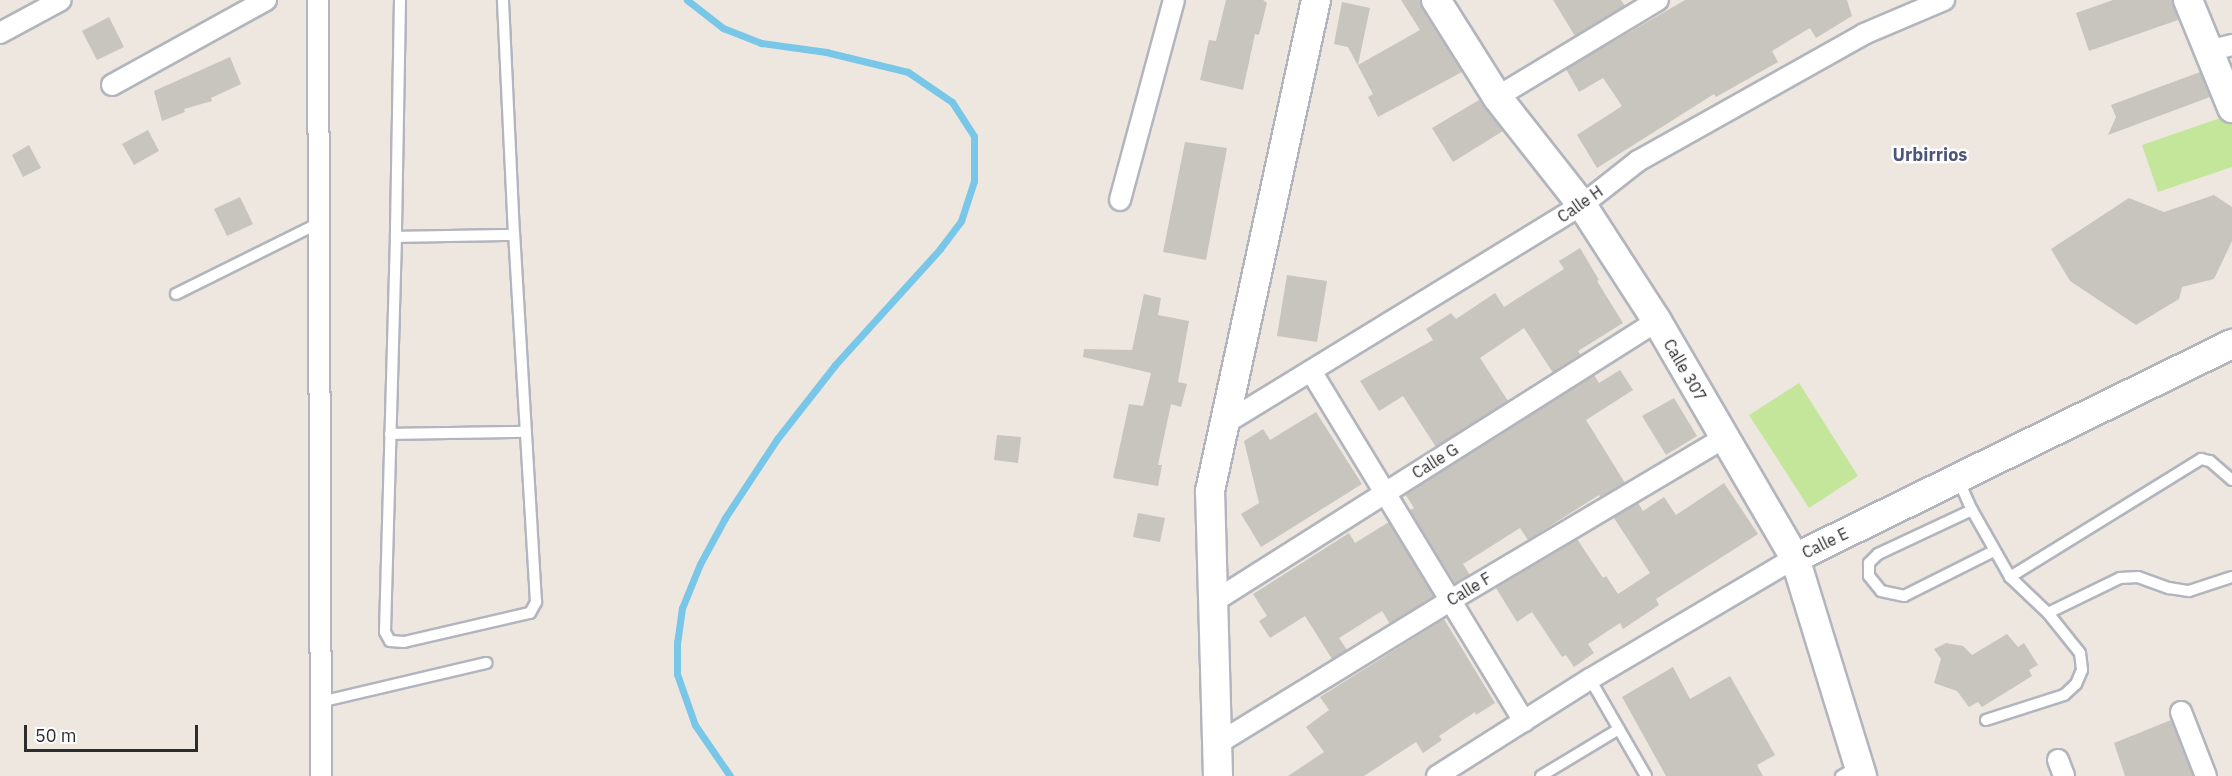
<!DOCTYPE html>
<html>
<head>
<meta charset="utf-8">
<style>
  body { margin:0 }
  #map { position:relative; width:2232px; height:776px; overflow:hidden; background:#ede7df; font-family:"IBM Plex Sans",sans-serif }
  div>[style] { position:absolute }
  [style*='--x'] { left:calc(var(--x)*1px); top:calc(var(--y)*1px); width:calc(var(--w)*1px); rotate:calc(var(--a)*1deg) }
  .pitch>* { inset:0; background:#c4e69b }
  .stream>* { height:7px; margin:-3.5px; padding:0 3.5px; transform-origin:3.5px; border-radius:3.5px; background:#78c6e8 }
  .building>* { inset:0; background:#c8c4be }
  .roads { filter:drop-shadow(2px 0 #b2b5be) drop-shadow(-2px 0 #b2b5be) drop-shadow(0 2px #b2b5be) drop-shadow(0 -2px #b2b5be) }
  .lane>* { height:10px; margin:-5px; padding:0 5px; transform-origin:5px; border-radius:5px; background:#fff }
  .street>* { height:20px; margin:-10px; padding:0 10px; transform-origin:10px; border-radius:10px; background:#fff }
  .secondary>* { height:28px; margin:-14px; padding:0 14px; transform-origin:14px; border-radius:14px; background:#fff }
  span { translate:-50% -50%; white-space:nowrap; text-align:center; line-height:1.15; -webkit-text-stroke:4.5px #fff; paint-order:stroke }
  .street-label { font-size:16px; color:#2c2c2c }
  .neighbourhood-label { font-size:18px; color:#4e557a; font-weight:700 }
  .scale { position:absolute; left:24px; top:725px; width:174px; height:27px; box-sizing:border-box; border:3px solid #2c2c2c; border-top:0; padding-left:8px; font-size:18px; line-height:21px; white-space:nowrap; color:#2c2c2c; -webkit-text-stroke:4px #fff; paint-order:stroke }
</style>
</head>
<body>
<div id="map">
  <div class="pitch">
    <i style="clip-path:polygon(2229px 115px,2232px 124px,2232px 167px,2158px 192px,2142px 145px)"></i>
    <i style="clip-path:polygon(1799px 383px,1858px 476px,1809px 508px,1749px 415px)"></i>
  </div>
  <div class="stream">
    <i style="--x:687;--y:0;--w:46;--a:37.9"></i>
    <i style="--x:723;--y:28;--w:41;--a:21.5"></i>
    <i style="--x:761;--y:43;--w:66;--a:7.9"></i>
    <i style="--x:826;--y:52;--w:84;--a:13.7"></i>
    <i style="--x:908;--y:72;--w:53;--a:34.3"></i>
    <i style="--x:952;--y:102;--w:40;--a:57.1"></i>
    <i style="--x:974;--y:136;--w:45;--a:90"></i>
    <i style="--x:974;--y:181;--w:42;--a:108"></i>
    <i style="--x:961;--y:221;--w:35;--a:127"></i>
    <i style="--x:940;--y:249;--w:156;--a:132.2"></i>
    <i style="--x:835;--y:365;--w:94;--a:128.1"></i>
    <i style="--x:777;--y:439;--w:95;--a:123.4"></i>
    <i style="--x:725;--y:518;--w:52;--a:118.5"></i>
    <i style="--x:700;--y:564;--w:48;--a:112.2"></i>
    <i style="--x:682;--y:608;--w:34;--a:98"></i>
    <i style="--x:677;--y:642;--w:32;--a:90"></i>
    <i style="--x:677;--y:674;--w:54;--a:70.6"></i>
    <i style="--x:695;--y:725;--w:62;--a:55.5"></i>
  </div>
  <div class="building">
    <i style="clip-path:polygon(1226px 0,1263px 0,1267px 3px,1259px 35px,1255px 34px,1243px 90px,1200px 80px,1209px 40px,1216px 41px)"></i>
    <i style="clip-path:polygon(1401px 0,1420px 0,1422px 9px,1462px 72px,1378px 117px,1368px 97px,1373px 94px,1348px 47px,1334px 44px,1342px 2px,1370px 8px,1358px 65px,1420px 30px)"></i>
    <i style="clip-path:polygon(1553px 0,1621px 0,1625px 6px,1575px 36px)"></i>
    <i style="clip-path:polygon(1685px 0,1847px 0,1852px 16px,1816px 38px,1810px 28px,1772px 51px,1778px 62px,1716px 97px,1714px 94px,1597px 168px,1577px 135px,1622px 106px,1603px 78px,1579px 92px,1566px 69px)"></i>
    <i style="clip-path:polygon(2113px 0,2172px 0,2178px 20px,2089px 51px,2076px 13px)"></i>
    <i style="clip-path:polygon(109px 17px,124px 47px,97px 60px,82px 31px)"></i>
    <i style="clip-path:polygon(230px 57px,241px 84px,211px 98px,212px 101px,184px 109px,185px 112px,162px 121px,154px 91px)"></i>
    <i style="clip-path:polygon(2200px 72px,2210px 97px,2108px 135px,2116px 117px,2111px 105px)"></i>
    <i style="clip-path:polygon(1479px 100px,1503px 131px,1453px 162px,1432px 128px)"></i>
    <i style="clip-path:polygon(148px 130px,159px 151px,134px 165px,122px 144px)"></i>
    <i style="clip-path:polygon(1185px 142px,1227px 148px,1206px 260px,1163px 252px)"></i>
    <i style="clip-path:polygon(29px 145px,41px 168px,23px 177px,12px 155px)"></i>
    <i style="clip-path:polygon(2214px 195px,2232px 207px,2232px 241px,2214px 279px,2182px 287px,2179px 299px,2136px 325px,2070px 281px,2051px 249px,2129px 198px,2164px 212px)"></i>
    <i style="clip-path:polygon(240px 197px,253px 224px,227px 236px,214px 209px)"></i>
    <i style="clip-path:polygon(1580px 248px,1599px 280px,1597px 281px,1623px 323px,1578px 351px,1581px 355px,1553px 373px,1524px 328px,1480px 358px,1508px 401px,1436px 447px,1403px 396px,1379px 411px,1360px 381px,1433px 340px,1426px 329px,1451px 313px,1456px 319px,1495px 293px,1504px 307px,1564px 269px,1559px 261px)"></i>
    <i style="clip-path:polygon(1287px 275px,1327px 281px,1317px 342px,1277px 336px)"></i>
    <i style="clip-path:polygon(1144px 294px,1161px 298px,1158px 315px,1189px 321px,1178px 382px,1187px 384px,1181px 407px,1171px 404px,1158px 465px,1162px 465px,1158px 486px,1113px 478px,1129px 404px,1143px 406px,1151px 373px,1083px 357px,1084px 349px,1132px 350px)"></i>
    <i style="clip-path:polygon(1620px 370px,1633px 390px,1586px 420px,1625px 483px,1600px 497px,1599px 495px,1528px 540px,1520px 528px,1463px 564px,1470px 575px,1455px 584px,1410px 510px,1414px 508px,1405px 494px,1594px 375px,1599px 383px)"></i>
    <i style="clip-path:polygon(1674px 398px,1697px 436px,1666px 455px,1642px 416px)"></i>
    <i style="clip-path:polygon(1316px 412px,1362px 484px,1261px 547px,1241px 514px,1259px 503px,1244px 441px,1263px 429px,1270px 440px)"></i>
    <i style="clip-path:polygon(997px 435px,1021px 437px,1018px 463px,994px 460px)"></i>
    <i style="clip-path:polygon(1724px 483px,1758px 534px,1656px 599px,1659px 605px,1623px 629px,1620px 623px,1588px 644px,1594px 653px,1574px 667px,1566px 655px,1562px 657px,1532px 612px,1517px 622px,1496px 588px,1577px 539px,1603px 578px,1606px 576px,1618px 594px,1650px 573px,1614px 518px,1638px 503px,1643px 511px,1664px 497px,1676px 515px)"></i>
    <i style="clip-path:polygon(1138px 513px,1165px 518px,1160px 542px,1133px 537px)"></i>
    <i style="clip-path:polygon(1389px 522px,1434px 596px,1390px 624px,1382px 611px,1339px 638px,1347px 650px,1332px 659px,1305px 616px,1270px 638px,1259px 621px,1267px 616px,1253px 594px,1349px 533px,1355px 543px)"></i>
    <i style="clip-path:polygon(1444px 619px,1495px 703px,1476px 715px,1475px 712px,1439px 736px,1442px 740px,1423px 753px,1416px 742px,1364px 776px,1288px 776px,1324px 752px,1306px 727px,1329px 710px,1320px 697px)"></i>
    <i style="clip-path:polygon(2007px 634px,2018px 647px,2024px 643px,2038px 665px,2029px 670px,2032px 676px,1982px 707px,1978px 702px,1969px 707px,1957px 691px,1934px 683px,1941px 659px,1934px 649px,1946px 643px,1963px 646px,1972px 655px)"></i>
    <i style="clip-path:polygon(1673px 667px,1690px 699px,1730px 676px,1775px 755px,1757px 765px,1763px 776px,1666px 776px,1622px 697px)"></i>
    <i style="clip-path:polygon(2171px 720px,2193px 776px,2125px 776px,2114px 743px)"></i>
  </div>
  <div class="roads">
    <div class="lane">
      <i style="--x:400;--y:0;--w:237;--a:91"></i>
      <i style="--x:396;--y:237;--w:118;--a:-1"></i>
      <i style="--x:514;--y:235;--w:235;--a:-92.7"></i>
      <i style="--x:396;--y:237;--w:395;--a:91.6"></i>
      <i style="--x:385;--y:632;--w:10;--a:61"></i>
      <i style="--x:390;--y:641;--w:14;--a:4"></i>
      <i style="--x:404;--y:642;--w:129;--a:-13"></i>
      <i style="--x:530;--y:613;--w:13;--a:-61"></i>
      <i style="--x:536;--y:602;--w:368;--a:-93.4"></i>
      <i style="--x:176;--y:294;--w:160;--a:-26.4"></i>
      <i style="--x:390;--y:434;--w:134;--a:-0.9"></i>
      <i style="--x:1958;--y:479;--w:34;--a:66"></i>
      <i style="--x:1972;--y:510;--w:77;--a:60.4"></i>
      <i style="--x:2010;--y:577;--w:52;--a:43.5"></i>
      <i style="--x:2048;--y:613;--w:51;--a:51.3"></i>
      <i style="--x:2080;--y:653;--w:17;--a:83"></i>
      <i style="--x:2082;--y:670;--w:15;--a:113"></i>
      <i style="--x:2076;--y:684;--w:16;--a:137"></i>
      <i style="--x:2064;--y:695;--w:82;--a:162.2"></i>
      <i style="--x:1972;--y:510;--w:104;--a:154.9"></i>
      <i style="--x:1878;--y:554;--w:13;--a:135"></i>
      <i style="--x:1869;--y:563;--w:13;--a:90"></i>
      <i style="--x:1869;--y:576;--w:19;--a:51"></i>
      <i style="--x:1881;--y:591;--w:24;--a:12"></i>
      <i style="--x:1904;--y:596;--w:101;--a:-26.6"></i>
      <i style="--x:2010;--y:577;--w:225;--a:-31.7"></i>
      <i style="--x:2201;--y:459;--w:9;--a:13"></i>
      <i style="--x:2210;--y:461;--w:29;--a:41"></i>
      <i style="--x:2048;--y:613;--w:80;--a:-25.9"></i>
      <i style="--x:2120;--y:578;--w:18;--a:-3"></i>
      <i style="--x:2138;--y:577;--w:33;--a:20"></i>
      <i style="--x:2169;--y:588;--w:20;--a:9"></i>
      <i style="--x:2189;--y:591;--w:45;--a:-18"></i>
      <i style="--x:1590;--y:679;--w:112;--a:60"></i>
      <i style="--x:320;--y:702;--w:171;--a:-13.2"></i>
      <i style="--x:1541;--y:776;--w:91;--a:-31.1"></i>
      <i style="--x:1841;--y:776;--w:20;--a:-30"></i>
    </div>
    <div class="street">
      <i style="--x:318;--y:0;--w:776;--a:89.78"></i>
      <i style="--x:0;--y:33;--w:69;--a:-28.4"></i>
      <i style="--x:2208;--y:51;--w:25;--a:-14"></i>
      <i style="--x:112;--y:85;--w:176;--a:-28.9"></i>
      <i style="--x:1497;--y:97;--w:188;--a:-31.1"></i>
      <i style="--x:1120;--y:200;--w:207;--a:-74.9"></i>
      <i style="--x:1311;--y:371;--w:410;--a:58.7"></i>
      <i style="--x:1224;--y:424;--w:420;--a:-31.5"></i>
      <i style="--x:1582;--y:205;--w:71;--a:-38.2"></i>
      <i style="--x:1638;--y:161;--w:259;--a:-29.3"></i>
      <i style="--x:1864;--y:34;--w:87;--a:-23"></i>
      <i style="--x:1213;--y:602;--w:525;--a:-32.33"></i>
      <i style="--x:2181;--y:712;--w:69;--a:68.7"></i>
      <i style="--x:1217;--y:744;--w:275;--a:-31.6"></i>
      <i style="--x:1451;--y:600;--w:317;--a:-30.7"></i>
      <i style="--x:2058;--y:760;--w:17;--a:69"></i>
      <i style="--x:1437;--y:776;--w:181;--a:-32.4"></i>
      <i style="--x:1590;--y:679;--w:238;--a:-30.6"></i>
    </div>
    <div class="secondary">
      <i style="--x:1436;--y:0;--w:115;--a:57.8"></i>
      <i style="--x:1497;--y:97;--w:137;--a:51.8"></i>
      <i style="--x:1582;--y:205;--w:138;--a:57.1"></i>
      <i style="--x:1657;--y:321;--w:274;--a:59.8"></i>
      <i style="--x:1795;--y:558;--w:228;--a:72.9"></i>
      <i style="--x:2188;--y:0;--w:117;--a:67.8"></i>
      <i style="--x:1795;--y:558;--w:487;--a:-26.1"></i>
      <i style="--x:1218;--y:776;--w:285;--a:-91.6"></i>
      <i style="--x:1210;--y:491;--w:502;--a:-77.82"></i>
    </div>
  </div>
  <div class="street-label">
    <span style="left:1580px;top:204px;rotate:-35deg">Calle H</span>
    <span style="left:1685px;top:370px;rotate:60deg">Calle 307</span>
    <span style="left:1435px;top:461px;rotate:-32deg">Calle G</span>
    <span style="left:1825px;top:543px;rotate:-26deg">Calle E</span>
    <span style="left:1469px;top:589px;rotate:-31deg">Calle F</span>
  </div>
  <div class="neighbourhood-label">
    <span style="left:1930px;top:155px">Urbirrios</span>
  </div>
  <div class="scale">50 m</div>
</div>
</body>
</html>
